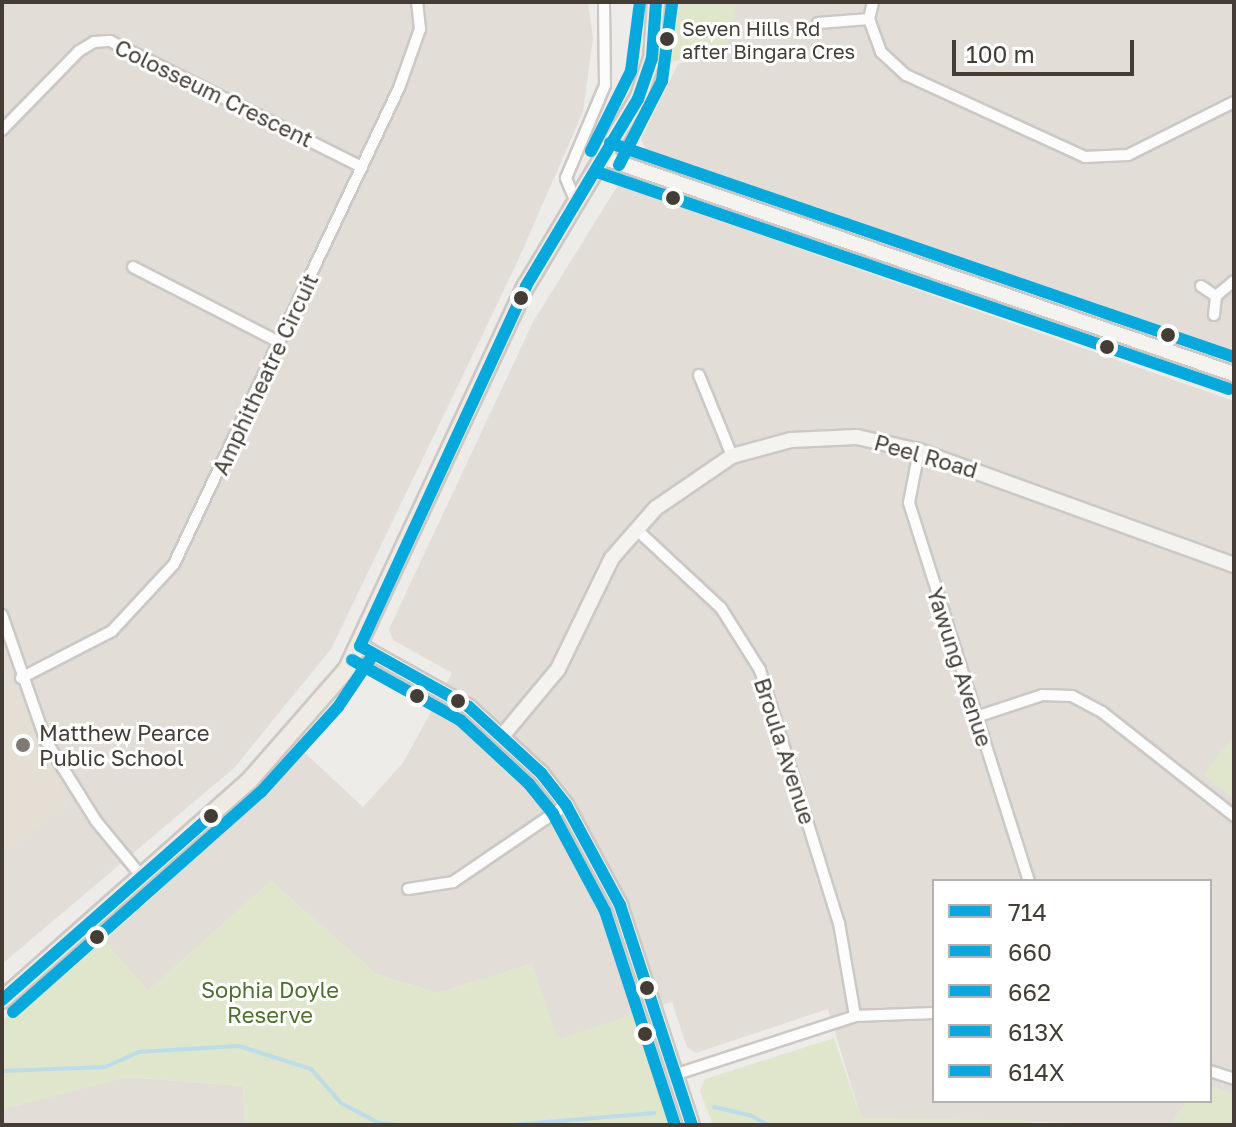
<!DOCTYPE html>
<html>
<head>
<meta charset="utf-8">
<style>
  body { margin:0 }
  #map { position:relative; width:1236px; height:1127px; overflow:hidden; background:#eeece9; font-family:"Golos Text",sans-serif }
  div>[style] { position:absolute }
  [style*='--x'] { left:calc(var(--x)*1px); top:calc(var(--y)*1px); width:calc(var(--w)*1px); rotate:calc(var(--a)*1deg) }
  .residential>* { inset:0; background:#e2ddd7 }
  .education>* { inset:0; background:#e4ded5 }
  .green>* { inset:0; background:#dfe6cb }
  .stream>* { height:4px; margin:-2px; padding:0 2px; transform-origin:2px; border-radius:2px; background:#bcdce9 }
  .roads { filter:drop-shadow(2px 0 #cbc8c5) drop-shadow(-2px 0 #cbc8c5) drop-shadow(0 2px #cbc8c5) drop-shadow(0 -2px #cbc8c5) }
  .street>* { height:10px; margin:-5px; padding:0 5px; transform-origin:5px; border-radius:5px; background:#fcfcfc }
  .secondary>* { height:14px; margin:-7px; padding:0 7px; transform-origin:7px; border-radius:7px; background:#f5f3ef }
  .primary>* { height:16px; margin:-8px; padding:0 8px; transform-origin:8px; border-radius:8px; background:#efeae4 }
  .bus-1>* { height:12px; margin:-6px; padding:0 6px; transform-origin:6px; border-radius:6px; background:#07a9dc }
  .bus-2>* { height:12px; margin:-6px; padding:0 6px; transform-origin:6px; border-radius:6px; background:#07a9dc }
  .bus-3>* { height:12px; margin:-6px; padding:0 6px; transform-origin:6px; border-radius:6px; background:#07a9dc }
  .bus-4>* { height:12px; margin:-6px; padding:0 6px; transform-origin:6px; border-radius:6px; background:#07a9dc }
  .bus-5>* { height:12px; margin:-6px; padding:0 6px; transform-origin:6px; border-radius:6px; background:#07a9dc }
  .dots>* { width:22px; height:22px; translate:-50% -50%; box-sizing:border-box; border:4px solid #fff; border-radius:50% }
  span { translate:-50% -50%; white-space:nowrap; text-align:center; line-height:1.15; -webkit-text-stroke:6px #fff; paint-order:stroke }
  .bus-label { font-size:20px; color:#433d36 }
  .left { translate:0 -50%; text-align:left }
  .street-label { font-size:22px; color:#433d36 }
  .poi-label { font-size:22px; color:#433d36 }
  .park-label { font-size:22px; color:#4e702f }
  .frame { position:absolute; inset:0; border:4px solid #433d36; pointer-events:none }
  .legend { position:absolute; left:932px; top:879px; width:280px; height:224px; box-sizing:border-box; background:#fff; border:2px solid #b4b1af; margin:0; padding:10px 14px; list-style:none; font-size:24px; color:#433d36 }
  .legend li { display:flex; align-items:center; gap:16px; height:40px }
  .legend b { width:40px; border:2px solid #b4b1af }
  .scale { position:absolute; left:952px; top:40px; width:182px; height:36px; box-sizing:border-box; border:4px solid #433d36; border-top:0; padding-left:10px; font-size:24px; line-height:28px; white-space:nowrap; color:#433d36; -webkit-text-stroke:6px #fff; paint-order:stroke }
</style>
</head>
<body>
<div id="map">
  <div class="residential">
    <i style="clip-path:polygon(2px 2px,588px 2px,593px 38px,583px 112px,516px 265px,331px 649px,234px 768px,2px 964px)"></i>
    <i style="clip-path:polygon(737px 2px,1234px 2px,1234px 358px,646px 150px,641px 139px,678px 64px,727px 46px)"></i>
    <i style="clip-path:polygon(618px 185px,1234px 401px,1234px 1094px,1210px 1086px,1210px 881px,934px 881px,934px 1101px,1188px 1101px,1169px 1125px,861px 1118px,828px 1009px,696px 1053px,687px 1047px,672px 1002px,557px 1040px,532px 964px,437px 993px,376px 974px,271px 881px,148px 991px,104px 941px,264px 796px,303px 751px,363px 807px,403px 763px,452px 673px,393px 640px,389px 629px,533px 322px)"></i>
    <i style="clip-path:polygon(127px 1077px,243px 1086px,245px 1125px,2px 1125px,2px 1109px)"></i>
  </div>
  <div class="education">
    <i style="clip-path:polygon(2px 665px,18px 687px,69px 803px,2px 855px)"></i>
  </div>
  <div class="green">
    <i style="clip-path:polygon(672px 2px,737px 2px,727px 46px,671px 62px,677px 17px)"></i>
    <i style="clip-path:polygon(1234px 735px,1234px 799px,1203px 775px)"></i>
    <i style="clip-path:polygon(271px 881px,376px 974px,437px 993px,532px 964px,558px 1039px,636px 1014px,672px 1125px,245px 1125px,243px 1086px,128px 1077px,2px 1109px,2px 1021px,104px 941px,148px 991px)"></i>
    <i style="clip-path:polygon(834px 1038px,861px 1118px,1023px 1120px,1043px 1125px,713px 1125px,700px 1091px,705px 1079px)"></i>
    <i style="clip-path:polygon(1210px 1086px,1234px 1094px,1234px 1125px,1169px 1125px,1188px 1101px,1210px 1101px)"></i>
  </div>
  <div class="stream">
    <i style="--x:2;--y:1071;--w:103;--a:-2.2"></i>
    <i style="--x:105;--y:1067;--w:36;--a:-24"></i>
    <i style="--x:138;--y:1052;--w:101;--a:-3.4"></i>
    <i style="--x:239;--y:1046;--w:76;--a:17.7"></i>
    <i style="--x:311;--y:1069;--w:45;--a:48.6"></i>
    <i style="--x:341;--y:1103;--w:43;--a:27.8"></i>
    <i style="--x:379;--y:1123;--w:18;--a:6"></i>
    <i style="--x:714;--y:1107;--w:37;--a:13"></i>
    <i style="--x:750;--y:1115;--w:21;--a:29"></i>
    <i style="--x:511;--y:1125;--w:144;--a:-4.8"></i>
  </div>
  <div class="roads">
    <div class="street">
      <i style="--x:873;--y:2;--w:17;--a:103"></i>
      <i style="--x:869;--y:19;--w:35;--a:70"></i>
      <i style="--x:881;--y:52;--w:34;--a:43"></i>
      <i style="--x:906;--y:75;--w:197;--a:24.6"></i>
      <i style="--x:1085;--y:157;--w:43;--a:-2.7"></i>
      <i style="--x:1128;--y:155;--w:119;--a:-26.6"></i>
      <i style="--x:818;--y:23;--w:51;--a:-4.5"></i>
      <i style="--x:2;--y:130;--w:110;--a:-45.7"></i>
      <i style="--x:79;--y:51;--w:17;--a:-31"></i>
      <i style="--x:94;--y:42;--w:16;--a:-4"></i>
      <i style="--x:110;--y:41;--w:282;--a:26.6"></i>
      <i style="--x:576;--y:202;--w:26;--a:-113"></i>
      <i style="--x:566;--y:178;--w:101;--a:-67.2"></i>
      <i style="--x:605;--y:85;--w:83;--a:-90.7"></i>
      <i style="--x:133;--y:267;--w:164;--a:27.2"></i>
      <i style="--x:1201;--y:286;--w:18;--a:34"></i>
      <i style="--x:1214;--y:315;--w:19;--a:-84"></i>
      <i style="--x:1216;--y:296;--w:23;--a:-40"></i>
      <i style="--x:699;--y:375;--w:87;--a:67.8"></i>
      <i style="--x:919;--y:451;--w:53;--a:100.9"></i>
      <i style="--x:909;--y:503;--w:397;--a:72.4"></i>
      <i style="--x:636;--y:529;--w:116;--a:42.9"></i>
      <i style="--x:721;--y:608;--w:73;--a:57.8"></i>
      <i style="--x:760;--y:670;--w:265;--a:72.7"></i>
      <i style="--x:839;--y:923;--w:94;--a:80.2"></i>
      <i style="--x:2;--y:615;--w:133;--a:70.8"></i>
      <i style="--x:46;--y:741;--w:94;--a:58"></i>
      <i style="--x:96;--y:821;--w:74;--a:50.5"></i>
      <i style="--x:21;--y:678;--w:102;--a:-27.3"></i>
      <i style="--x:112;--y:631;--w:91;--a:-47.2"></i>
      <i style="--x:174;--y:564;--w:526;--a:-64.7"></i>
      <i style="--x:399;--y:88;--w:63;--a:-70.4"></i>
      <i style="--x:420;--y:29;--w:27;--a:-96"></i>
      <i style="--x:976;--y:717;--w:70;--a:-18.4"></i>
      <i style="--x:1042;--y:695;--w:30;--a:2"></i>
      <i style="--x:1072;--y:696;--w:34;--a:28"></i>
      <i style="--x:1102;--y:712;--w:168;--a:38.2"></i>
      <i style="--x:408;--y:889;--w:46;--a:-8.8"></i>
      <i style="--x:453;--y:882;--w:137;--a:-34.3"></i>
      <i style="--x:1210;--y:1071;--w:25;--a:18"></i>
      <i style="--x:677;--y:1074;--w:187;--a:-18"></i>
      <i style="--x:855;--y:1016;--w:79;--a:-2.2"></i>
    </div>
    <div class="secondary">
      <i style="--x:605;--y:158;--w:665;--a:18.95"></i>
      <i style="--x:360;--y:646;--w:125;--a:29.2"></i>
      <i style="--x:469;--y:707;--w:98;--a:42.5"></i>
      <i style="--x:541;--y:773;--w:41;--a:52"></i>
      <i style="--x:566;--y:805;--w:114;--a:61.6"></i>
      <i style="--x:620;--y:905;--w:231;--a:71.9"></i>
      <i style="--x:503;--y:735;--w:86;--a:-50.2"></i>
      <i style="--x:558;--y:669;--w:123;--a:-64.1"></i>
      <i style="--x:612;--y:558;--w:67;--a:-48.7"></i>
      <i style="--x:656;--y:508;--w:92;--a:-34.4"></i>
      <i style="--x:732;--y:456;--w:61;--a:-15.2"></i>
      <i style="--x:791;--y:440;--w:66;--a:-2.6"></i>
      <i style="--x:857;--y:437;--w:64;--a:12.7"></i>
      <i style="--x:919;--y:451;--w:335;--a:19.9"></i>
    </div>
    <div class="primary">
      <i style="--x:2;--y:1000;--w:330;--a:-41.6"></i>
      <i style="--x:249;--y:781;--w:149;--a:-48.8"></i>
      <i style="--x:347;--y:669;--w:423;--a:-65"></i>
      <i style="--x:526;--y:286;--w:218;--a:-59.1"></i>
      <i style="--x:638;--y:99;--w:43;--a:-71.1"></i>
      <i style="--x:652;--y:58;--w:56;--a:-85.9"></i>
    </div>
  </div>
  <div class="bus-1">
    <i style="--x:360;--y:646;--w:396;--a:-65.2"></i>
    <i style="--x:526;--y:286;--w:218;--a:-59.1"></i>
    <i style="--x:638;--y:99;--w:43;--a:-71.1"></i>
    <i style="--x:652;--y:58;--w:56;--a:-85.9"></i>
    <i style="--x:360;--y:646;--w:125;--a:29.2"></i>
    <i style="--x:469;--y:707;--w:98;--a:42.5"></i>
    <i style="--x:541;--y:773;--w:41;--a:52"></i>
    <i style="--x:566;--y:805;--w:114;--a:61.6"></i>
    <i style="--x:620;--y:905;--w:231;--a:71.9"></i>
  </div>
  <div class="bus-2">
    <i style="--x:352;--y:660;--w:124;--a:29.1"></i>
    <i style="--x:460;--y:720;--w:94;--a:42.8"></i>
    <i style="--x:529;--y:784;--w:38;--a:51"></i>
    <i style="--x:553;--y:814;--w:110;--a:61.8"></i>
    <i style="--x:605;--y:911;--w:225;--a:71.9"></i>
    <i style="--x:13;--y:1012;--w:332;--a:-41.6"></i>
    <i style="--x:261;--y:792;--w:115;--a:-47.8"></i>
    <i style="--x:338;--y:707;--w:63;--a:-56.1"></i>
  </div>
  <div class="bus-3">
    <i style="--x:619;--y:165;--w:94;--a:-62.9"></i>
    <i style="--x:662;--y:81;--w:78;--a:-82.6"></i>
    <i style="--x:600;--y:173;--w:665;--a:18.95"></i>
  </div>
  <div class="bus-4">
    <i style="--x:610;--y:143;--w:660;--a:18.93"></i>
    <i style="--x:591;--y:151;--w:89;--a:-63.4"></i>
    <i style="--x:631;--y:71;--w:70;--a:-82.6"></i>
  </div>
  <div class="bus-5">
    <i style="--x:2;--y:1000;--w:281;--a:-41.4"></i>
  </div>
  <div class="dots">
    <i style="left:667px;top:39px;background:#433d36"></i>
    <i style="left:673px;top:198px;background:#433d36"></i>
    <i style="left:521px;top:298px;background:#433d36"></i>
    <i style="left:1168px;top:335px;background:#433d36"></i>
    <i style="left:1107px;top:347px;background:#433d36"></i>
    <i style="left:417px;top:696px;background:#433d36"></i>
    <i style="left:458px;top:701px;background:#433d36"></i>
    <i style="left:23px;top:745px;background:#7f7a75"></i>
    <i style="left:211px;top:816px;background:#433d36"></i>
    <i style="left:97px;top:937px;background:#433d36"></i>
    <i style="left:647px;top:988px;background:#433d36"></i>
    <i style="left:645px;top:1034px;background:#433d36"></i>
  </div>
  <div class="bus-label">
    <span class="left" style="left:682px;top:40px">Seven Hills Rd<br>after Bingara Cres</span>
  </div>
  <div class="street-label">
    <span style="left:214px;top:93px;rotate:26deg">Colosseum Crescent</span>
    <span style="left:265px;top:374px;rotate:-65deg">Amphitheatre Circuit</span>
    <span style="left:926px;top:456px;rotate:16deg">Peel Road</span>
    <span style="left:960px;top:667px;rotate:72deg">Yawung Avenue</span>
    <span style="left:785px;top:751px;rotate:72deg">Broula Avenue</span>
  </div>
  <div class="poi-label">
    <span class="left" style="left:39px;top:745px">Matthew Pearce<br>Public School</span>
  </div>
  <div class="park-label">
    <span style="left:270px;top:1002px">Sophia Doyle<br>Reserve</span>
  </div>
  <div class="frame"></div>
  <ul class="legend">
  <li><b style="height:10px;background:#07a9dc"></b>714</li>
  <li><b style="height:10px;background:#07a9dc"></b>660</li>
  <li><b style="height:10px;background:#07a9dc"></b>662</li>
  <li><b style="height:10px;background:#07a9dc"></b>613X</li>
  <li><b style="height:10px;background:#07a9dc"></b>614X</li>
  </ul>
  <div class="scale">100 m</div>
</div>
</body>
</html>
